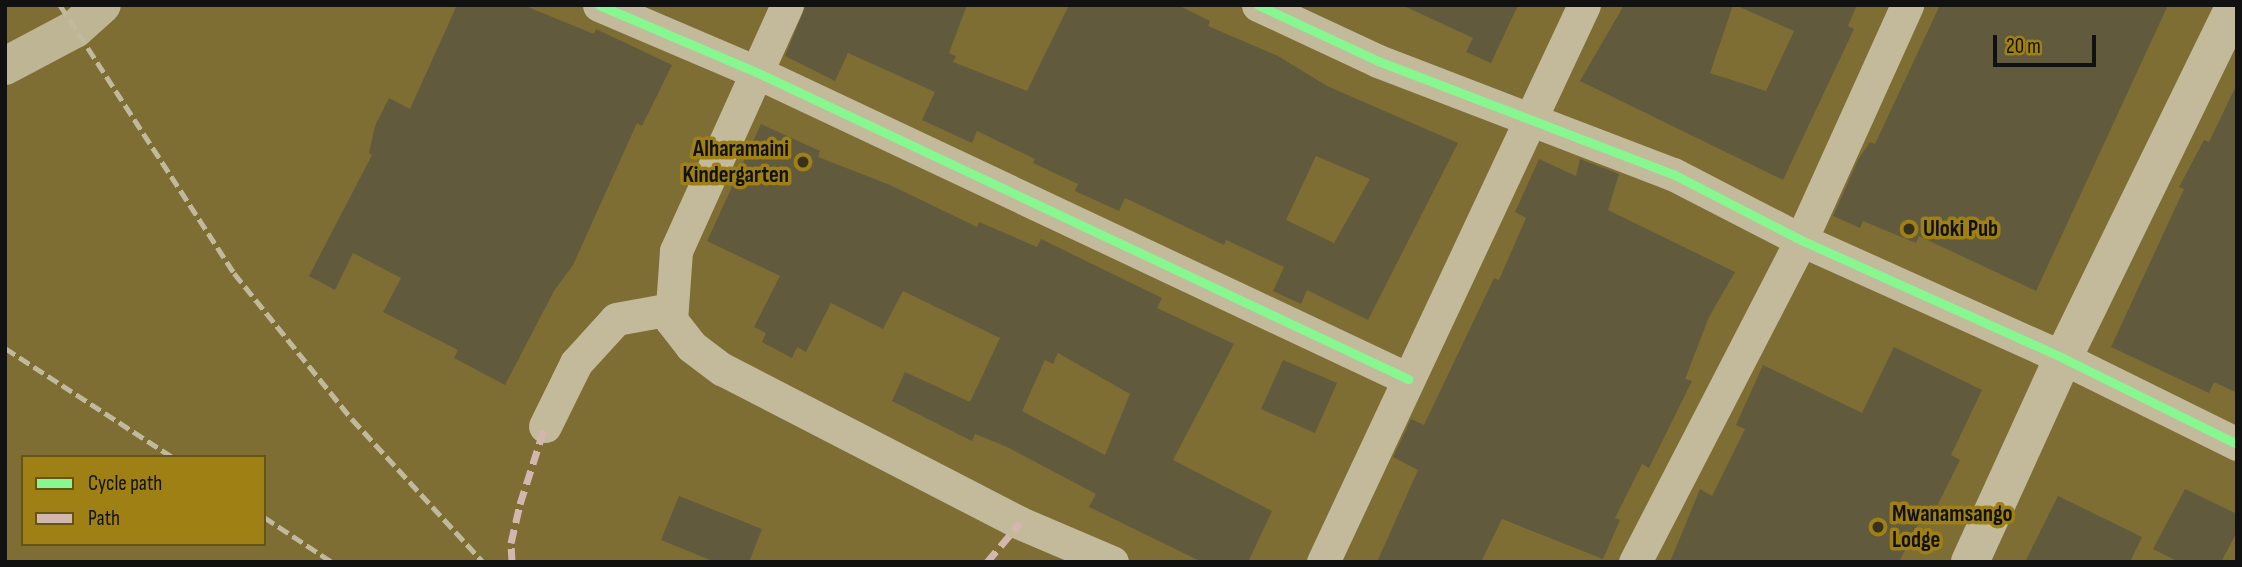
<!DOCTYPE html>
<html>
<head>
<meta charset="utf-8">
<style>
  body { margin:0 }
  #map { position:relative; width:2242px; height:567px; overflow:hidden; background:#7e6e34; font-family:"Sofia Sans Condensed",sans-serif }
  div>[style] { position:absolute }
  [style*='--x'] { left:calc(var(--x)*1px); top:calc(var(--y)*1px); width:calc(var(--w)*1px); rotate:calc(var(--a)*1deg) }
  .building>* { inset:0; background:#625a3c }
  .minor>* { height:33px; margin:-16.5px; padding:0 16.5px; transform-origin:16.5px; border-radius:16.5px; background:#c3ba9c }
  .tertiary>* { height:38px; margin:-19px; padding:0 19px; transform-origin:19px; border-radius:19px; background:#c3ba9c }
  .secondary>* { height:38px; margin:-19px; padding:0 19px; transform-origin:19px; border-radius:19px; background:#beb595 }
  .rail>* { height:5px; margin-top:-2.5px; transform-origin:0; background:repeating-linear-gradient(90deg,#c0b99b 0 12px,transparent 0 17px) }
  .quiet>* { height:7px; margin-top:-3.5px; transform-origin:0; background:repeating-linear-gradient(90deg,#d1b7ad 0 14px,transparent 0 21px) }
  .cycleway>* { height:9px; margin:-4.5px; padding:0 4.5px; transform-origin:4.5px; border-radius:4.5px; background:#87f88f }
  .dots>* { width:19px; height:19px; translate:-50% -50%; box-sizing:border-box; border:4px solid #9e8014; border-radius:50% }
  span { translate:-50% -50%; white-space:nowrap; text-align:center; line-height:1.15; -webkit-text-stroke:7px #9e8014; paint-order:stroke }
  .poi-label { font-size:23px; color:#111; font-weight:700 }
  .right { translate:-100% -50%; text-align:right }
  .left { translate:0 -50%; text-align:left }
  .frame { position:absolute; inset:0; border:7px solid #111; pointer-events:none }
  .legend { position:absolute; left:21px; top:455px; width:245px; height:91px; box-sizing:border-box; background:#9e8014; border:2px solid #665413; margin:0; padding:9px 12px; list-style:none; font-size:21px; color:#111 }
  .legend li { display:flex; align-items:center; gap:14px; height:35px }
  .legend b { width:35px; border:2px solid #665413 }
  .scale { position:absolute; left:1993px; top:35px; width:103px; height:32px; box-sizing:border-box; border:4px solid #111; border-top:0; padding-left:9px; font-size:21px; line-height:24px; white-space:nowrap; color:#111; -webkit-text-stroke:5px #9e8014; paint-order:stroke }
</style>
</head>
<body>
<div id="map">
  <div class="building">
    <i style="clip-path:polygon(457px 5px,523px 5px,594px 34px,596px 29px,672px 65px,642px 126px,637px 123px,573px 265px,554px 291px,505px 385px,454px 358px,458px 350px,383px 312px,401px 278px,353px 253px,335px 290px,309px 276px,372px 155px,369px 153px,375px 126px,389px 98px,410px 109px)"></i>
    <i style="clip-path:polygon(evenodd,806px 5px,967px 5px,949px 53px,956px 56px,953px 62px,1027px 91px,1069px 5px,1178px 5px,1210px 21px,1208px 26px,1278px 56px,1327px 86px,1458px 143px,1368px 320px,1307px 290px,1301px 304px,1273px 291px,1284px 267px,1226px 240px,1224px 245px,1125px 198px,1119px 211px,1075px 191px,1078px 184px,1033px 163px,1035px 159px,977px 131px,972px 143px,922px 120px,935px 92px,848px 53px,835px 81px,785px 56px,806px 5px,1316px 156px,1370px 179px,1334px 243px,1286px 220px,1316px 156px)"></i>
    <i style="clip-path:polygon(1402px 5px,1518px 5px,1491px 63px,1466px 52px,1473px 38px)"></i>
    <i style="clip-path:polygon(1624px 5px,1733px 5px,1710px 73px,1766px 91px,1794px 31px,1735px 5px,1857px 5px,1848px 26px,1854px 29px,1783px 180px,1580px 81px)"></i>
    <i style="clip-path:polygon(1940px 5px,2168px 5px,2036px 291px,1919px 236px,1916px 243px,1863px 221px,1860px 228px,1833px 216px,1859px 158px,1870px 142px,1875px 144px)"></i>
    <i style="clip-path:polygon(2237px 84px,2237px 393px,2214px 382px,2209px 393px,2111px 347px,2184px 189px,2179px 187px,2204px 140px,2209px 142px)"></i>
    <i style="clip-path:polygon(evenodd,761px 124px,820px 151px,818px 157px,890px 185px,977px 227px,979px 222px,1037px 247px,1041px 239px,1162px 298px,1157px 308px,1234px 344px,1173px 460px,1272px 511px,1248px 562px,1202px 562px,1089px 507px,1096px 494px,1005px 446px,975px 434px,972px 441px,892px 401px,905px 372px,970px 402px,1000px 338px,903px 291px,883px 329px,831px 303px,806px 352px,797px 347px,792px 358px,762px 342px,766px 333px,754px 327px,780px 276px,707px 241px,761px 124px,1058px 353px,1130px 394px,1105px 455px,1022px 411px,1045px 360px,1053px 364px,1058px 353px)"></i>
    <i style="clip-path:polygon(1539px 159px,1576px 176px,1580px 159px,1619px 174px,1608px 210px,1735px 272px,1709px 317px,1685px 379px,1692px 381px,1649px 468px,1642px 464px,1615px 518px,1620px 520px,1603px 559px,1502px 519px,1481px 562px,1377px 562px,1418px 470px,1393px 457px,1411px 419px,1424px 425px,1494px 278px,1499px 280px,1526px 218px,1515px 212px)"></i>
    <i style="clip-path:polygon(1894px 347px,1982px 390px,1951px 455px,1960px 460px,1932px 516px,1924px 512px,1899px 562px,1670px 562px,1700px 489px,1712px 496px,1745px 429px,1736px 425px,1763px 365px,1862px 413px)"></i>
    <i style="clip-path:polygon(1283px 360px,1337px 383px,1315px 433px,1261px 409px)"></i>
    <i style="clip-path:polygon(2185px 489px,2237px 514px,2237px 532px,2221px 562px,2179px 562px,2153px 549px)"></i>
    <i style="clip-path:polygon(679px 496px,762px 529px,749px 562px,715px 562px,661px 540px)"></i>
    <i style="clip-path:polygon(2058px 496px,2142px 537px,2130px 562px,2025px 562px)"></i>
  </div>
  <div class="minor">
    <i style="--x:599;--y:5;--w:171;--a:23.1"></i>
    <i style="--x:756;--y:72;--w:721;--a:25.21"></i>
    <i style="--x:787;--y:5;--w:270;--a:114.3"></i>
    <i style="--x:676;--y:251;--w:69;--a:94.1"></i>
    <i style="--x:671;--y:320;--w:33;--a:52"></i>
    <i style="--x:691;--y:346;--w:39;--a:37"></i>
    <i style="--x:722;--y:369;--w:335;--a:27.3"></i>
    <i style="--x:1020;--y:523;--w:100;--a:23"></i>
    <i style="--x:1258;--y:5;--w:132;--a:25"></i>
    <i style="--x:1378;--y:61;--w:316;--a:21"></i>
    <i style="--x:1673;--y:174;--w:144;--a:27.3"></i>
    <i style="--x:1801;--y:240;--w:287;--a:24.2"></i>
    <i style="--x:2063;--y:358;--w:194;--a:26.3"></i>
    <i style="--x:545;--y:426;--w:70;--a:-63.8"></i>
    <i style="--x:576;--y:363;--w:59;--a:-47.7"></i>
    <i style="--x:616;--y:319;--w:56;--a:-10.3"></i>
    <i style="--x:1323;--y:562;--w:615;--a:-64.89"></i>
    <i style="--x:1635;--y:562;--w:362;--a:-62.7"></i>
    <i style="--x:1801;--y:240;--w:258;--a:-65.7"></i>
  </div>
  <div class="tertiary">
    <i style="--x:1970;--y:562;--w:224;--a:-65.5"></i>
    <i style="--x:2063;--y:358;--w:393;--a:-64"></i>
  </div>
  <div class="secondary">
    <i style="--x:5;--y:66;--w:79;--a:-27.9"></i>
    <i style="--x:75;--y:29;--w:36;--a:-42"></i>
  </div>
  <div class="rail">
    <i style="--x:60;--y:5;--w:320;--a:57"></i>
    <i style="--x:234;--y:273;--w:188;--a:51.1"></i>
    <i style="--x:352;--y:419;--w:194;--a:47.5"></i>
    <i style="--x:5;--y:348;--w:199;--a:33.1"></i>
    <i style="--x:264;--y:517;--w:82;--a:33.5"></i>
  </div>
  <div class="quiet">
    <i style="--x:512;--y:562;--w:19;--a:-93"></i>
    <i style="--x:511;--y:543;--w:40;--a:-77"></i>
    <i style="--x:520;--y:504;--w:82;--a:-72.2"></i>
    <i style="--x:987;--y:562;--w:51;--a:-49.8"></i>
  </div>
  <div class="cycleway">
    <i style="--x:599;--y:5;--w:171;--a:23.1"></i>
    <i style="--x:756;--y:72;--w:721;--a:25.21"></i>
    <i style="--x:1258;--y:5;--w:132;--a:25"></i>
    <i style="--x:1378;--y:61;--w:316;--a:21"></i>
    <i style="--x:1673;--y:174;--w:144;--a:27.3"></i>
    <i style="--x:1801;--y:240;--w:287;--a:24.2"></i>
    <i style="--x:2063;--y:358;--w:194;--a:26.3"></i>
  </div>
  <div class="dots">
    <i style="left:803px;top:162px;background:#37321d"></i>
    <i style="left:1909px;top:229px;background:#37321d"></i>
    <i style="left:1878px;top:527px;background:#37321d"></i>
  </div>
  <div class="poi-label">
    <span class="right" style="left:789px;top:162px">Alharamaini<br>Kindergarten</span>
    <span class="left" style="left:1923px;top:229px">Uloki Pub</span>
    <span class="left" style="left:1892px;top:527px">Mwanamsango<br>Lodge</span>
  </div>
  <div class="frame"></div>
  <ul class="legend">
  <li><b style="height:9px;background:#87f88f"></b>Cycle path</li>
  <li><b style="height:9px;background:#d1b7ad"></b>Path</li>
  </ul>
  <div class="scale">20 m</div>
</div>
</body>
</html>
